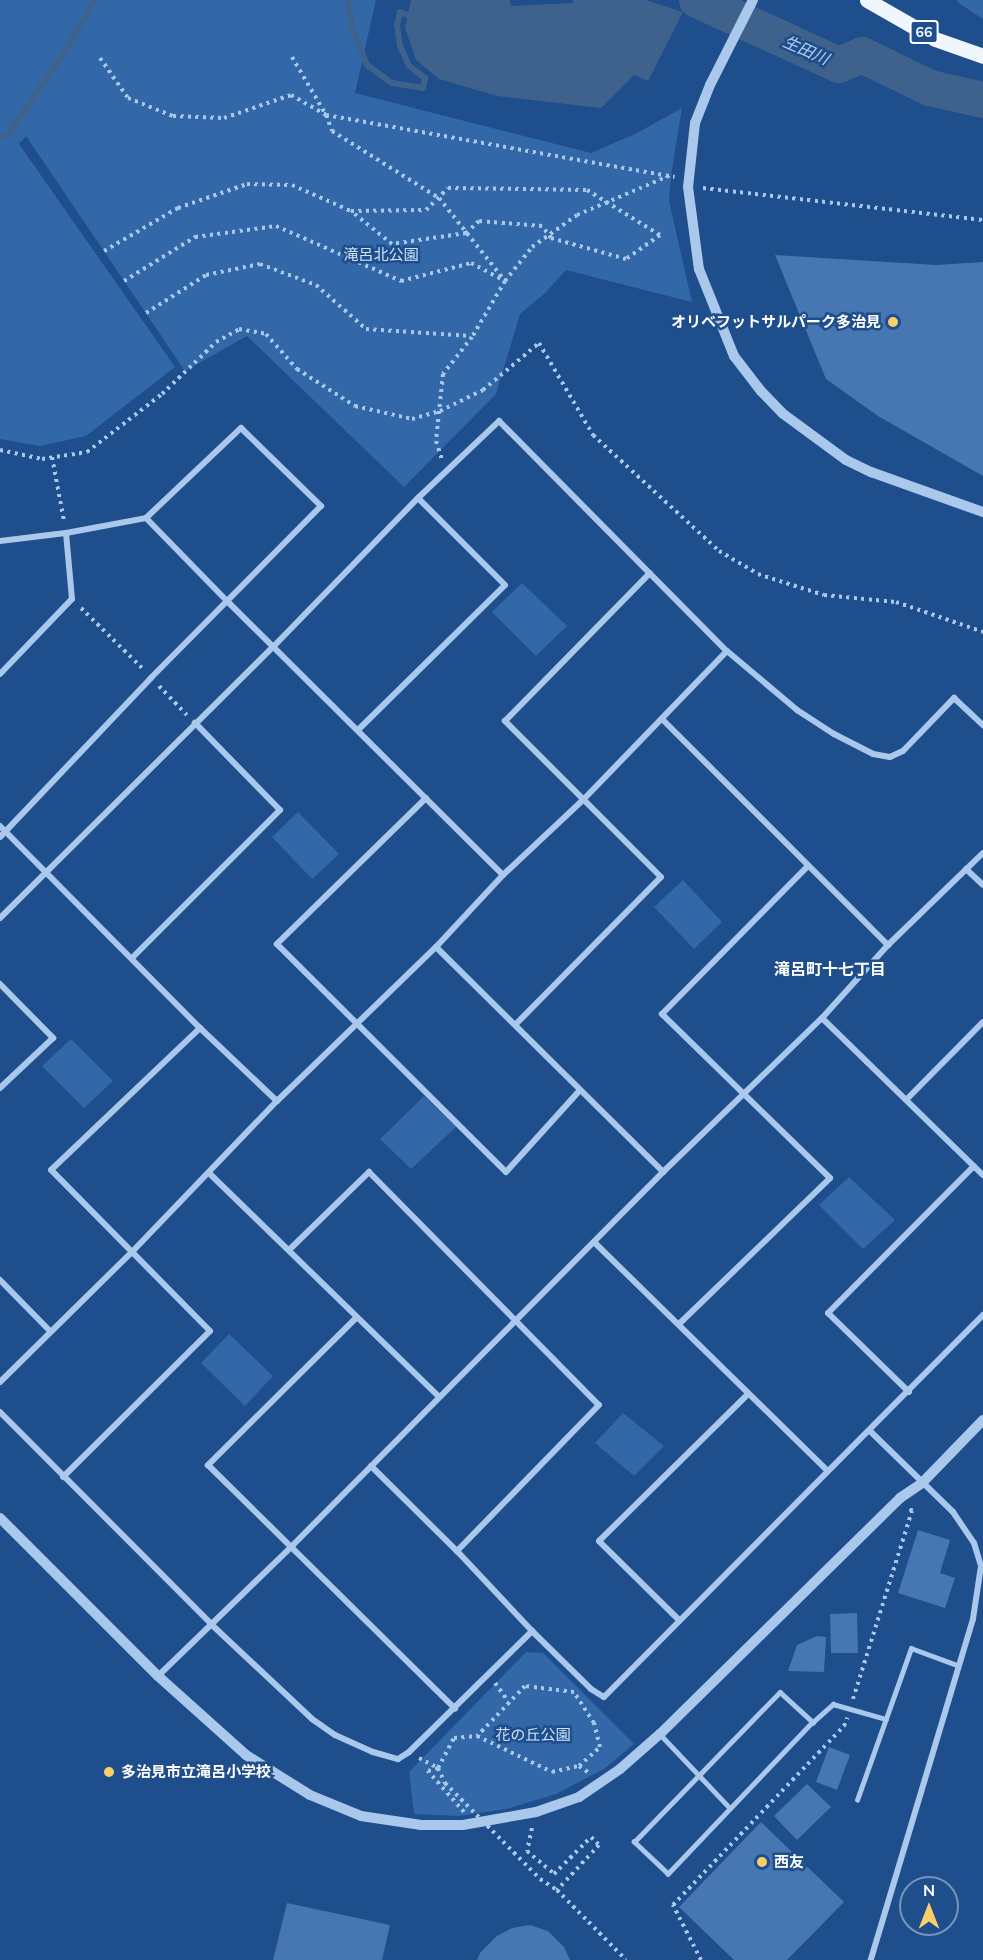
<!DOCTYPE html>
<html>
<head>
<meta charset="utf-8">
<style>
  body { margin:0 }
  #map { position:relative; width:983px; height:1960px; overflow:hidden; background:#1e4e8b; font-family:Mulish,"Noto Sans JP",sans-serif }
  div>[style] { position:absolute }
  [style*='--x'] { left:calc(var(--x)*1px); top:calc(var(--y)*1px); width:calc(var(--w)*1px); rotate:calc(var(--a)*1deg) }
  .green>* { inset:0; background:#3268a8 }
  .water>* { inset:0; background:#3f628d }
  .stream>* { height:6px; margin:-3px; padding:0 3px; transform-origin:3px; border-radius:3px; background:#3f628d }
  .river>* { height:36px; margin:-18px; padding:0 18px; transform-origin:18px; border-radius:18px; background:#3f628d }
  .building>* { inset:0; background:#4777b2 }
  .path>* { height:4px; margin-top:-2px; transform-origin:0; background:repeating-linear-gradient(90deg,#aac8ec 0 3px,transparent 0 7.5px) }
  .service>* { height:4.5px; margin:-2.25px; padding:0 2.25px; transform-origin:2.25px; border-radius:2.25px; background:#aac8ec }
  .minor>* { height:6px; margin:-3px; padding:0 3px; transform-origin:3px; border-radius:3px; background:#aac8ec }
  .tertiary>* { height:10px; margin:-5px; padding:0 5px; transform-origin:5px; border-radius:5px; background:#aac8ec }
  .primary>* { height:15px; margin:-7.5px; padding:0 7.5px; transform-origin:7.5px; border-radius:7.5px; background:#f0f6fe }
  .path-bridge>* { height:4px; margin-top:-2px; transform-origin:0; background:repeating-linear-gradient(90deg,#aac8ec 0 3px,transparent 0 7.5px) }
  .dots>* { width:16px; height:16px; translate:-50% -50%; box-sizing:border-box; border:3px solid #1e4e8b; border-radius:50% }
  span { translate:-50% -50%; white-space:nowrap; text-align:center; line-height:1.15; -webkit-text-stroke:5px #1e4e8b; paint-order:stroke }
  .shield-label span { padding:2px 4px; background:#1e4e8b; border:2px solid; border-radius:4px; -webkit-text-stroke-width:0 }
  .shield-label { font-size:14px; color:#fff; font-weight:700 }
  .park-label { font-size:15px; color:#d0e2f9 }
  .poi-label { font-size:15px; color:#fff; font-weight:700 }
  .right { translate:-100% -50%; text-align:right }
  .left { translate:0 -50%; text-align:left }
  .water-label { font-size:16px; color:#b6d2f3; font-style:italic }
  .neighbourhood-label { font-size:16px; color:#fff; font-weight:700 }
  .north { position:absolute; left:899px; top:1876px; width:60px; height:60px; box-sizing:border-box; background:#1e4e8b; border:2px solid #7895b9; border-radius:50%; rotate:0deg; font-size:16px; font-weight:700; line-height:24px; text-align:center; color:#fff }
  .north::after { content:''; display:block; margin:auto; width:21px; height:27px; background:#facf6a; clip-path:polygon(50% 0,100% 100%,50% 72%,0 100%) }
</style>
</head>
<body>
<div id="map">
  <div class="green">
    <i style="clip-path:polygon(0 0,376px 0,355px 93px,591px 153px,637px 133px,682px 108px,672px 169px,669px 201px,692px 302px,566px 270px,545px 293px,520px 314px,496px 394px,404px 487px,247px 336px,185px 371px,26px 136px,19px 144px,175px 367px,86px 436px,40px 446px,0 439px)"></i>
    <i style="clip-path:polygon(958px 0,983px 0,983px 19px,957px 2px)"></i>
    <i style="clip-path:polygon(522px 583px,567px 626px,536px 656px,492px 612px)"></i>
    <i style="clip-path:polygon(298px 812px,339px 854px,312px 879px,272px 837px)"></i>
    <i style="clip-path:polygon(683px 880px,722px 922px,694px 949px,654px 907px)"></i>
    <i style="clip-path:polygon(71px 1039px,113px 1081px,84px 1108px,42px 1066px)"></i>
    <i style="clip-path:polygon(424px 1096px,456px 1127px,411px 1169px,380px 1139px)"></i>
    <i style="clip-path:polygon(849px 1177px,895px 1220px,863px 1249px,819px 1205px)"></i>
    <i style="clip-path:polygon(229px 1334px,273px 1376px,245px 1406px,201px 1363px)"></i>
    <i style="clip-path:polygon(623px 1413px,664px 1446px,634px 1476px,595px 1443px)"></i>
    <i style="clip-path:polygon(526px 1652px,543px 1653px,634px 1744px,604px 1769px,556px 1794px,506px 1809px,459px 1816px,414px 1814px,409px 1772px)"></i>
  </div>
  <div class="water">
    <i style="clip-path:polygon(411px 0,510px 0,511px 6px,573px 3px,573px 0,646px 0,683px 12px,648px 81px,634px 75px,601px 108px,497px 96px,439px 79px,416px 60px,405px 28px)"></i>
  </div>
  <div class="stream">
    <i style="--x:348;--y:2;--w:25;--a:81"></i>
    <i style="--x:352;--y:27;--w:41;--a:68.5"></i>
    <i style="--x:367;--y:65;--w:31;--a:36"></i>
    <i style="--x:392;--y:83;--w:31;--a:9"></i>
    <i style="--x:423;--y:88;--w:10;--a:-79"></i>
    <i style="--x:425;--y:78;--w:20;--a:-143"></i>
    <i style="--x:409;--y:66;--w:22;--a:-114"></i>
    <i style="--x:400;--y:46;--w:21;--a:-98"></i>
    <i style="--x:397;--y:25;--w:13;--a:-77"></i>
    <i style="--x:400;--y:12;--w:9;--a:21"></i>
    <i style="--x:0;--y:138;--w:10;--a:-29"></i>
    <i style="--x:9;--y:133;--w:101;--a:-55.5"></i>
    <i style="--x:66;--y:50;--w:58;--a:-59.9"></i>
  </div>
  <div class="river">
    <i style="--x:697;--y:0;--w:156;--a:24.6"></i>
    <i style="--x:839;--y:65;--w:25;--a:-23"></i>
    <i style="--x:862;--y:55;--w:76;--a:25.9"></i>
    <i style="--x:930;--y:88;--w:54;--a:12.8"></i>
  </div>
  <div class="building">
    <i style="clip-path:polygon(775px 255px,936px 265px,983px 262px,983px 476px,878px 416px,826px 379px)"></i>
    <i style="clip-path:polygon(918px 1530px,950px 1540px,940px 1573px,955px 1578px,945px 1608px,898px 1593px)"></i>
    <i style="clip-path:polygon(857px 1613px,858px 1653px,831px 1653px,830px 1614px)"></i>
    <i style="clip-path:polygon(817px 1636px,826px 1637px,824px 1672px,788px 1671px,797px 1645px)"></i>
    <i style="clip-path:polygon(829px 1747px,850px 1755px,837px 1790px,816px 1782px)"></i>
    <i style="clip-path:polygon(807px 1784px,831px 1807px,797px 1840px,774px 1816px)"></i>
    <i style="clip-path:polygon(761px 1822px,844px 1902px,787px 1960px,734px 1960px,679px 1907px)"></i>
    <i style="clip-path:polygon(287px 1903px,390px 1925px,382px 1960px,273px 1960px)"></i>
    <i style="clip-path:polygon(530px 1925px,548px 1931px,564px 1947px,570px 1960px,477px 1960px,480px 1953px,497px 1936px,512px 1928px)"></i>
  </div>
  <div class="path">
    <i style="--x:292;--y:57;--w:67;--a:59.6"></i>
    <i style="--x:326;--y:115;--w:354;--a:10.1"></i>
    <i style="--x:100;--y:58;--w:49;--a:55"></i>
    <i style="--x:128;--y:98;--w:48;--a:21.8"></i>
    <i style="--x:173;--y:116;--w:51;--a:2.2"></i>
    <i style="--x:224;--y:118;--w:71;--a:-18.9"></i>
    <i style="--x:291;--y:95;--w:40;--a:29.7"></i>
    <i style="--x:326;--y:115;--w:17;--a:69"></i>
    <i style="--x:332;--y:131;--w:126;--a:32.1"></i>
    <i style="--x:439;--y:198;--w:106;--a:51.5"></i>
    <i style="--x:505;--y:281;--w:65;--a:120.5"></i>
    <i style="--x:472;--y:337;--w:47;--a:128.1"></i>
    <i style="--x:443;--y:374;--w:67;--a:96"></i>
    <i style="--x:436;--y:441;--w:20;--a:72"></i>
    <i style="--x:703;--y:188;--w:282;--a:6.5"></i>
    <i style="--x:104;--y:251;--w:86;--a:-30.2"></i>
    <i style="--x:178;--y:208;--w:73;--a:-19.2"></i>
    <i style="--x:247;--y:184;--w:45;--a:1.3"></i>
    <i style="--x:292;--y:185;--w:64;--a:23.8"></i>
    <i style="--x:351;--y:211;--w:75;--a:-0.8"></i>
    <i style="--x:426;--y:210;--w:31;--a:-45"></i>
    <i style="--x:448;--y:188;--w:139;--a:0.8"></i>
    <i style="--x:587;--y:190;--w:86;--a:31.7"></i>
    <i style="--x:660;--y:235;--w:42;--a:144.8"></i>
    <i style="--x:626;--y:259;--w:78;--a:-164.4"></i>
    <i style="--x:551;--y:238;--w:15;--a:-127"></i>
    <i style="--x:542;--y:226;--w:63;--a:-175.5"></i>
    <i style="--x:479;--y:221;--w:18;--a:137"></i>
    <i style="--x:466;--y:233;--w:75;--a:171.5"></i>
    <i style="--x:392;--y:244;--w:53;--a:-141.2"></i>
    <i style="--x:124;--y:281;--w:84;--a:-31.8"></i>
    <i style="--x:195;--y:237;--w:82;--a:-7.7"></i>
    <i style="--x:276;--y:226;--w:137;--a:23.7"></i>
    <i style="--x:401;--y:281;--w:72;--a:-14.4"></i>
    <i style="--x:471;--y:263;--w:38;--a:28"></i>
    <i style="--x:505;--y:281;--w:43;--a:-51.5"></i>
    <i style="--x:532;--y:247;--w:55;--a:-35.4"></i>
    <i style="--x:577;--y:215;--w:102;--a:-23.1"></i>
    <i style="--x:146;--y:313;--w:71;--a:-32.3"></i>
    <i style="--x:206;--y:275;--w:55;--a:-11.5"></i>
    <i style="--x:260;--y:264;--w:60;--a:20.6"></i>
    <i style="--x:316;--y:285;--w:67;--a:41.3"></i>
    <i style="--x:366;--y:329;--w:105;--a:3.8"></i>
    <i style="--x:0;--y:450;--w:43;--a:12.1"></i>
    <i style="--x:42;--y:459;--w:46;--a:-8.8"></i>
    <i style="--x:87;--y:452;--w:95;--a:-37.7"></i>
    <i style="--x:162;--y:394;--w:75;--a:-43.9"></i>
    <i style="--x:216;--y:342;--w:26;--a:-29"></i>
    <i style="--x:239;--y:329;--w:27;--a:10"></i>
    <i style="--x:266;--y:334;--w:47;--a:48.5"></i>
    <i style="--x:297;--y:369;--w:69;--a:32.5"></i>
    <i style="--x:355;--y:406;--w:58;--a:12.8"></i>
    <i style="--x:412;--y:419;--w:29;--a:-16"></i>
    <i style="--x:440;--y:411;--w:48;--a:-26"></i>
    <i style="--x:483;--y:390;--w:73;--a:-40"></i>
    <i style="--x:539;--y:343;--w:107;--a:59.6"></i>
    <i style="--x:593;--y:435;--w:171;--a:42.6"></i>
    <i style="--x:719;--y:551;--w:45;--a:30.5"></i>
    <i style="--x:758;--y:574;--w:69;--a:17.7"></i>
    <i style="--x:824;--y:595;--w:72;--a:5.6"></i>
    <i style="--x:896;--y:602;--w:92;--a:19"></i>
    <i style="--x:52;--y:457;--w:65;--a:79.4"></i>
    <i style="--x:81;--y:608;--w:88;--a:44.5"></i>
    <i style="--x:159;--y:686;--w:40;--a:46"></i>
    <i style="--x:495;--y:1683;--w:22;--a:54"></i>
    <i style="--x:853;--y:1699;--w:197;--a:-72.6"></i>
    <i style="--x:912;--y:1511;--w:5;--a:-127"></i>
    <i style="--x:419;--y:1758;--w:21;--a:28"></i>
    <i style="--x:438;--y:1768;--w:17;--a:65"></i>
    <i style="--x:579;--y:1766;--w:14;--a:34"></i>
    <i style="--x:464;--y:1812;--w:55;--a:-131.3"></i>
    <i style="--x:428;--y:1771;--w:10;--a:-17"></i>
    <i style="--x:438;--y:1768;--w:34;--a:-62"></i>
    <i style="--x:454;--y:1738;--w:23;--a:-5"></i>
    <i style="--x:477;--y:1736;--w:83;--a:25.6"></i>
    <i style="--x:552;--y:1772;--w:28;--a:-13"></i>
    <i style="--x:579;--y:1766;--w:28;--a:-42"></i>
    <i style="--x:600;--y:1747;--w:25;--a:-104"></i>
    <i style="--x:594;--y:1723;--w:37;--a:-123"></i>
    <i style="--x:574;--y:1692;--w:49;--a:-173"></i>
    <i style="--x:525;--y:1686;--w:69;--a:133.8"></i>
    <i style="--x:532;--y:1828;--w:24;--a:102"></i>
    <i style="--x:527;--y:1851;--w:35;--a:40"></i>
    <i style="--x:554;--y:1874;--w:52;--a:-45"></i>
    <i style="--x:591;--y:1837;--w:11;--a:45"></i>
    <i style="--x:599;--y:1845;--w:62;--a:133"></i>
    <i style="--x:540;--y:1879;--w:20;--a:33"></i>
    <i style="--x:557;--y:1890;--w:98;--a:45.4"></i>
    <i style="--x:701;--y:1960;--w:62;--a:-117"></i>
    <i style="--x:673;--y:1905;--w:248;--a:-46.3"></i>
    <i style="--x:844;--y:1726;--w:9;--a:-69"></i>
  </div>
  <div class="service">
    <i style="--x:813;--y:1722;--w:210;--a:133.6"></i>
    <i style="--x:668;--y:1874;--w:47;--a:-136.7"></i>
    <i style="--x:634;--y:1842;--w:209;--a:-45.8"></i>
    <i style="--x:780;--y:1692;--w:45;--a:42.3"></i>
    <i style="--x:813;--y:1722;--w:27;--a:-42"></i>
    <i style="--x:833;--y:1704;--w:55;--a:15.8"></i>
    <i style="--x:660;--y:1734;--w:102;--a:46.6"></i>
    <i style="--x:857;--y:1800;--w:161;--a:-70.4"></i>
    <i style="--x:911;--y:1648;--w:49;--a:20.3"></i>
  </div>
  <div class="minor">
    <i style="--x:146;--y:518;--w:117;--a:45.7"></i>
    <i style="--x:228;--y:602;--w:387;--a:44.8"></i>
    <i style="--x:0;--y:541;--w:66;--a:-6.9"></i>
    <i style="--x:66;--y:533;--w:81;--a:-10.6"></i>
    <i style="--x:146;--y:518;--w:131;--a:-43.5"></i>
    <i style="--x:241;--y:428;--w:112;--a:44.3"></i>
    <i style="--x:321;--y:506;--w:242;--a:134.7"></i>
    <i style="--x:151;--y:678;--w:219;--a:133.5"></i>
    <i style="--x:0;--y:674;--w:104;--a:-46.2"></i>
    <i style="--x:72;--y:599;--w:66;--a:-95.2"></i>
    <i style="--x:662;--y:719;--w:320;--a:45"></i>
    <i style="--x:358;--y:730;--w:206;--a:-44.6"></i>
    <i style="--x:505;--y:585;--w:123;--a:-135"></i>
    <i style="--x:426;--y:798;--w:209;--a:135.6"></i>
    <i style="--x:277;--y:944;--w:323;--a:44.9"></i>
    <i style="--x:506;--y:1172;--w:110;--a:-47.9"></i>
    <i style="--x:0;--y:826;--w:284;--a:45.3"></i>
    <i style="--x:200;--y:1028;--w:106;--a:43.5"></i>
    <i style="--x:966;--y:869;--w:23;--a:43"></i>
    <i style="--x:0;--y:918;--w:385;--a:-44.8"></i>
    <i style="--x:273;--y:647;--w:208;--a:-45.8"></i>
    <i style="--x:418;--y:498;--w:112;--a:-43.5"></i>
    <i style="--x:499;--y:421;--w:324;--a:45.3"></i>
    <i style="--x:727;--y:651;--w:92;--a:40.1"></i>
    <i style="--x:797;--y:710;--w:44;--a:33"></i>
    <i style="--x:834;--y:734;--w:44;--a:27.1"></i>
    <i style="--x:873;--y:754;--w:17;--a:10"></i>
    <i style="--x:890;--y:757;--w:14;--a:-25"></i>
    <i style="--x:903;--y:751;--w:74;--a:-46.1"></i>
    <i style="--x:954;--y:698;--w:40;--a:43"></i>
    <i style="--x:436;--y:947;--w:320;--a:44.7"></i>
    <i style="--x:133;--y:957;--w:208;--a:-45"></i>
    <i style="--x:280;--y:810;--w:122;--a:-134.3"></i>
    <i style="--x:0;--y:984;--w:76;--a:45.5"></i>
    <i style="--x:53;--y:1038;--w:73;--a:136.7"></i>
    <i style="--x:822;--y:1018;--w:225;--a:44.3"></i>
    <i style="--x:516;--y:1024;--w:206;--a:-45.4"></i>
    <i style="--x:661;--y:877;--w:221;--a:-135"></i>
    <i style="--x:505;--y:721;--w:207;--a:-45.6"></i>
    <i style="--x:907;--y:1099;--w:108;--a:-45.4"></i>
    <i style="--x:209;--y:1173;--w:321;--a:44.2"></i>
    <i style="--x:594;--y:1242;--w:327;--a:44.4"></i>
    <i style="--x:289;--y:1250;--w:112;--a:-44.3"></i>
    <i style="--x:369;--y:1172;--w:327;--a:45.4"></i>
    <i style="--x:599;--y:1405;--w:204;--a:134.2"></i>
    <i style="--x:0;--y:1280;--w:70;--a:45.6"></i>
    <i style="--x:356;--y:1318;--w:209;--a:135.2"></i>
    <i style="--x:208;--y:1465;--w:347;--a:44.6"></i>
    <i style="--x:679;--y:1324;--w:210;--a:-44"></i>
    <i style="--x:830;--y:1178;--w:235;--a:-135.7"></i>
    <i style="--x:662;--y:1014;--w:208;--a:-45.4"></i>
    <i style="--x:0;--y:1382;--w:184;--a:-44.6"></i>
    <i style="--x:131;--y:1253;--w:211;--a:-46.2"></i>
    <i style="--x:277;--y:1101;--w:221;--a:-44.1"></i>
    <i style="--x:436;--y:947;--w:98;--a:-47.1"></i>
    <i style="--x:503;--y:875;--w:110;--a:-43.2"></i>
    <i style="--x:583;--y:800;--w:207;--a:-46"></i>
    <i style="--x:909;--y:1392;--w:113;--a:-135.7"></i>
    <i style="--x:828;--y:1313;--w:207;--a:-45.2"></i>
    <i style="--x:0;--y:1412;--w:301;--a:45.1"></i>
    <i style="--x:212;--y:1625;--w:137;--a:43.2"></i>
    <i style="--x:312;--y:1719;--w:28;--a:35"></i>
    <i style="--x:335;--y:1735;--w:42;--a:24.1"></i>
    <i style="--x:373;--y:1752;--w:26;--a:16"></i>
    <i style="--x:398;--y:1759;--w:13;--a:-32"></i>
    <i style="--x:409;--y:1752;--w:173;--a:-44.5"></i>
    <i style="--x:870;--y:1431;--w:116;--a:44.3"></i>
    <i style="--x:953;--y:1512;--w:37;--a:56"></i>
    <i style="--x:974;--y:1543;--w:24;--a:73"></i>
    <i style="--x:981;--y:1566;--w:54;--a:98.6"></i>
    <i style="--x:973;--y:1619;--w:356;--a:106.7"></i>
    <i style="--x:371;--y:1466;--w:121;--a:44.7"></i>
    <i style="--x:457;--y:1551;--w:110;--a:46.8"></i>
    <i style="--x:532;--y:1631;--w:83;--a:44.5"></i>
    <i style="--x:591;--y:1689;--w:15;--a:32"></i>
    <i style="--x:604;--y:1697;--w:538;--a:-45.23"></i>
    <i style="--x:63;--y:1477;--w:207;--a:-44.8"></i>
    <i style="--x:210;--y:1331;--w:226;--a:-134.6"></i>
    <i style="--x:51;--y:1170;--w:206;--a:-43.6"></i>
    <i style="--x:679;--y:1620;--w:112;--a:-135.4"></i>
    <i style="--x:599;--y:1541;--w:209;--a:-44.6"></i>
    <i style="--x:158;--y:1676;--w:187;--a:-44.1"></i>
    <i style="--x:292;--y:1546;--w:527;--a:-45.23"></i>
    <i style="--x:663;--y:1172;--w:221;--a:-44.1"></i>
    <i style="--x:822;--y:1018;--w:98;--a:-47.9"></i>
    <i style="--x:888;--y:945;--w:132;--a:-44.1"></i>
  </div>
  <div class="tertiary">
    <i style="--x:753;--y:0;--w:95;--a:116.8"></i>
    <i style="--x:710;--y:85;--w:41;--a:111.5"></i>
    <i style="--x:695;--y:123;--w:64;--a:96.2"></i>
    <i style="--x:688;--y:187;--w:83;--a:82.4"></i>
    <i style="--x:699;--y:269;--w:94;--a:68.1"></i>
    <i style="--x:734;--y:356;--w:44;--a:52.4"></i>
    <i style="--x:761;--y:391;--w:30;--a:46"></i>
    <i style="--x:782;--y:413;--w:79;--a:36.3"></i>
    <i style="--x:846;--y:460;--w:28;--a:26"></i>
    <i style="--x:871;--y:472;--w:119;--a:19.7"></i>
    <i style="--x:0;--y:1518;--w:223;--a:45"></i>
    <i style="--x:158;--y:1676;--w:118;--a:41.9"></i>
    <i style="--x:246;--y:1755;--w:75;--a:32"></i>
    <i style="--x:310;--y:1795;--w:55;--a:22.4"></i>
    <i style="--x:361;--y:1816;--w:61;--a:8.5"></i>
    <i style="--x:421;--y:1825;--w:42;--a:0"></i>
    <i style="--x:463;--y:1825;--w:74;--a:-10.1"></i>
    <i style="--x:536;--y:1812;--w:46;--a:-19.2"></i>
    <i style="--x:579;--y:1797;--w:50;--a:-34.3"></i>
    <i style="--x:620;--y:1769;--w:53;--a:-41.2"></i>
    <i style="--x:660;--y:1734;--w:337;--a:-44.5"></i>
    <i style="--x:900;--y:1498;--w:27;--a:-34"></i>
    <i style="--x:922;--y:1483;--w:88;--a:-45.9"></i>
  </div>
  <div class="primary">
    <i style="--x:867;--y:0;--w:78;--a:29.8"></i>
    <i style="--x:935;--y:39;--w:51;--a:19.5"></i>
  </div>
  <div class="path-bridge">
    <i style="--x:445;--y:1783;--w:135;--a:45.3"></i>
  </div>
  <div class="dots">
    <i style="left:893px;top:322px;background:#facf6a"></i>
    <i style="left:109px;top:1772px;background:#facf6a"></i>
    <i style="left:762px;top:1862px;background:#facf6a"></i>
  </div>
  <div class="shield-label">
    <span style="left:924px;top:32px">66</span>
  </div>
  <div class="park-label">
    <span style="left:381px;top:255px">滝呂北公園</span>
    <span style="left:533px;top:1735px">花の丘公園</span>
  </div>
  <div class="poi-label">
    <span class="right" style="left:881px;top:322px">オリベフットサルパーク多治見</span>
    <span class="left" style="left:121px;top:1772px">多治見市立滝呂小学校</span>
    <span class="left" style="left:774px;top:1862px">西友</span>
  </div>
  <div class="water-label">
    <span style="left:806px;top:50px;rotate:24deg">生田川</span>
  </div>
  <div class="neighbourhood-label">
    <span style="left:830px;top:969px">滝呂町十七丁目</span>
  </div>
  <div class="north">N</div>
</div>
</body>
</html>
